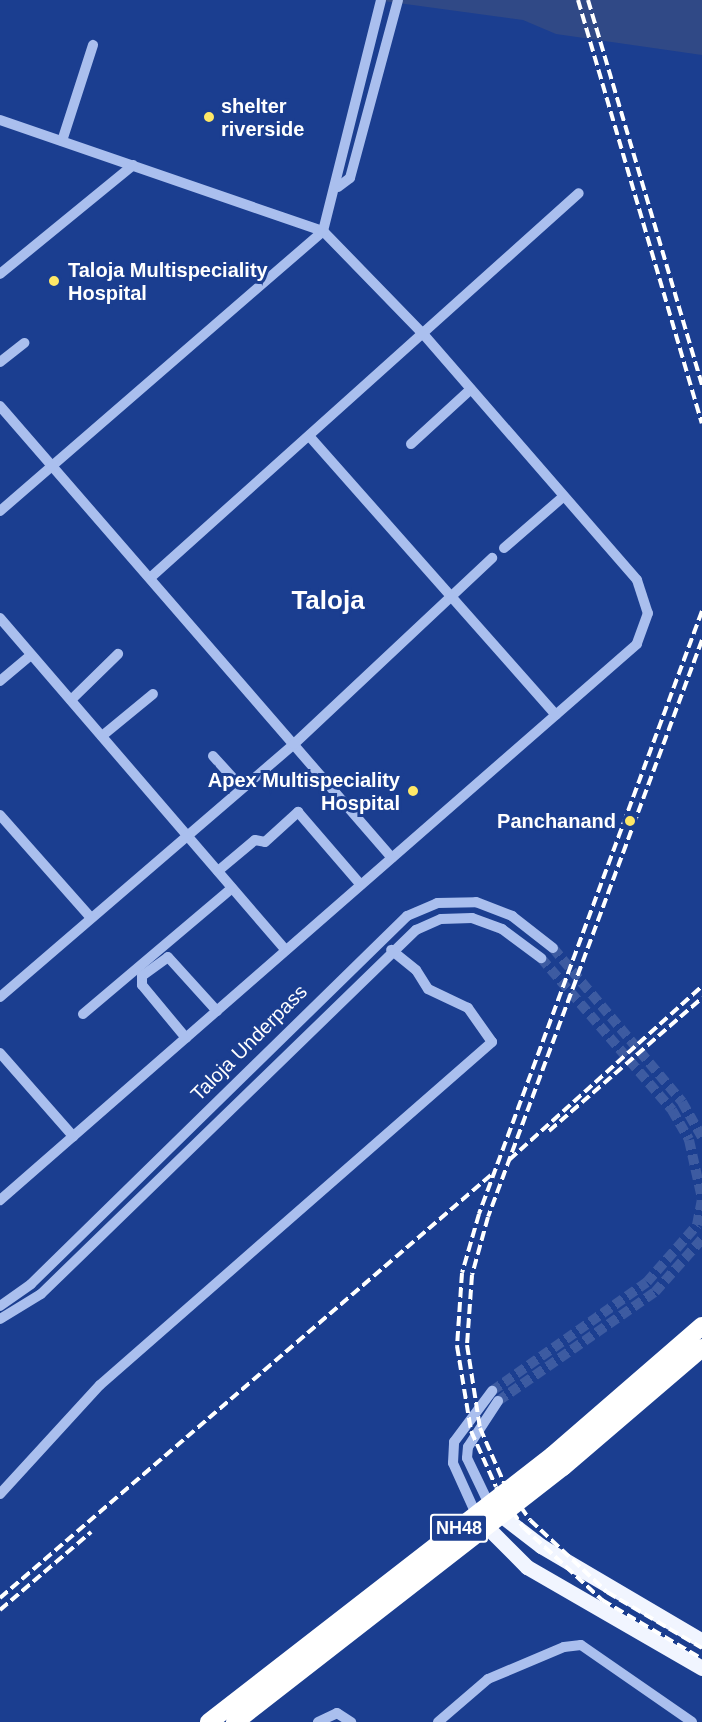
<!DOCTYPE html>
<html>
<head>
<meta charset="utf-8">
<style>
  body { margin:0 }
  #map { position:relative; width:702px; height:1722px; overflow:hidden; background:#1b3e90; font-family:Arial,sans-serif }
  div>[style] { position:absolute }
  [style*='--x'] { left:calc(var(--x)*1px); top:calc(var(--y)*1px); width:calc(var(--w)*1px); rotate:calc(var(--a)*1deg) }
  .water>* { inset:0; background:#304986 }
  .minor-tunnel>* { height:10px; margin-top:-5px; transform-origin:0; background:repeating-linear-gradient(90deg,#3d5ba1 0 10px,transparent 0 15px) }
  .minor>* { height:10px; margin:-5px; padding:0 5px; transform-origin:5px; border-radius:5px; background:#aabfee }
  .major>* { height:15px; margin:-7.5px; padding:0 7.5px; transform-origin:7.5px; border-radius:7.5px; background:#f1f5ff }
  .highway>* { height:18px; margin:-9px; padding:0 9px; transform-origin:9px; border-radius:9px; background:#fff }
  .rail>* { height:4px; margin-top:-2px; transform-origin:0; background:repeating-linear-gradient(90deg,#fff 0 10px,transparent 0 14.5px) }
  .dots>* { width:16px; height:16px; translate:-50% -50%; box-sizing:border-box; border:3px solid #1b3e90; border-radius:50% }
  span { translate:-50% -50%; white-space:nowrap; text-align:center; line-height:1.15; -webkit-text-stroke:6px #1b3e90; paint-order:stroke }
  .shield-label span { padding:2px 4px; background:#1b3e90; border:2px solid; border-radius:4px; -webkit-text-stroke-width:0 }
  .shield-label { font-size:18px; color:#fff; font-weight:700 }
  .poi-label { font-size:20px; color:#fff; font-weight:700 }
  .left { translate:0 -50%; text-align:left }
  .right { translate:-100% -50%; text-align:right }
  .street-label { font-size:20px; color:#fff }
  .district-label { font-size:26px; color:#fff; font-weight:700 }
</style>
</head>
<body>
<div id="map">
  <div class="water">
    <i style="clip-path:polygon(376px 0,702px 0,702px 55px,556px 34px,523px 20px)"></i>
  </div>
  <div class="minor-tunnel">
    <i style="--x:553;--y:948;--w:201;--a:50"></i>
    <i style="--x:682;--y:1102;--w:40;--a:60.3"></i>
    <i style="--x:541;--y:958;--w:201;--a:49.2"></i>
    <i style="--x:672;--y:1110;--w:34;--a:60"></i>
    <i style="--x:689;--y:1140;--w:59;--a:77.4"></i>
    <i style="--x:492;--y:1391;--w:189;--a:-35.1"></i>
    <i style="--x:647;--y:1282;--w:76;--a:-48.7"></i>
    <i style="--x:697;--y:1225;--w:26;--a:-79"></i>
    <i style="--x:498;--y:1401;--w:191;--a:-34.8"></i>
    <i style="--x:655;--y:1292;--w:71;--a:-48.4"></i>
  </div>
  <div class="minor">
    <i style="--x:0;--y:120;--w:342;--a:19"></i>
    <i style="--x:323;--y:231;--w:146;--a:45.8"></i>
    <i style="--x:425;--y:336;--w:323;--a:49"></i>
    <i style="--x:637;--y:580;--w:35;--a:72"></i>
    <i style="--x:648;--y:613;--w:33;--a:110"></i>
    <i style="--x:637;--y:644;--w:846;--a:138.88"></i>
    <i style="--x:62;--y:141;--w:101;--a:-72.1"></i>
    <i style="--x:338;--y:187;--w:15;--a:-37"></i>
    <i style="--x:350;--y:178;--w:184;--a:-74.9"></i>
    <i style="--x:0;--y:274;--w:172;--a:-39.3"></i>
    <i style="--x:0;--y:362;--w:31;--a:-38"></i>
    <i style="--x:0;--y:406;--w:598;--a:49.07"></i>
    <i style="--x:310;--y:437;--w:371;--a:48.5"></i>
    <i style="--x:411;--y:444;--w:81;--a:-42.5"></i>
    <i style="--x:0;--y:511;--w:427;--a:-40.9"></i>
    <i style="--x:323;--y:231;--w:238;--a:-75.9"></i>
    <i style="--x:504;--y:548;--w:79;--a:-40.9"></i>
    <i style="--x:150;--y:578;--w:576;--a:-41.91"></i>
    <i style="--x:0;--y:618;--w:438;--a:49.3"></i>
    <i style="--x:0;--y:681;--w:40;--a:-40"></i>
    <i style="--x:71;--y:700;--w:66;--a:-44.4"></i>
    <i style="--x:102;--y:736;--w:66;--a:-39.5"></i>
    <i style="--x:213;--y:756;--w:43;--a:47.8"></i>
    <i style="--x:0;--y:815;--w:137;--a:48.5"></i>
    <i style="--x:218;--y:871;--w:48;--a:-40"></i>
    <i style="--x:255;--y:840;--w:10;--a:11"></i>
    <i style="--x:265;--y:842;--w:45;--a:-42.3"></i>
    <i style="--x:298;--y:812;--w:96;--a:49.2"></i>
    <i style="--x:0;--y:997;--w:388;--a:-40.7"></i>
    <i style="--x:294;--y:744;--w:272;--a:-43.2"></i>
    <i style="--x:83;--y:1014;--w:195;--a:-40.2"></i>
    <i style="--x:186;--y:1038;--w:69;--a:-129.7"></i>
    <i style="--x:142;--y:985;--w:9;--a:-90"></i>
    <i style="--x:142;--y:976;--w:32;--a:-36"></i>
    <i style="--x:168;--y:957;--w:73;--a:47.8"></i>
    <i style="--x:0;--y:1053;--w:111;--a:48.7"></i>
    <i style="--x:0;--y:1306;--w:38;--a:-35"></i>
    <i style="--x:31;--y:1284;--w:526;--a:-44.38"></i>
    <i style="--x:407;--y:916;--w:33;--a:-23"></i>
    <i style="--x:437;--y:903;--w:39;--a:-1"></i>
    <i style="--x:476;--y:902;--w:39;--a:21"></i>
    <i style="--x:512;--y:916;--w:52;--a:38"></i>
    <i style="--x:0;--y:1319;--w:48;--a:-31.4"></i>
    <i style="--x:41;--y:1294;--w:523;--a:-44.15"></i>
    <i style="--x:416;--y:930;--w:27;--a:-24"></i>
    <i style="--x:441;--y:919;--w:31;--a:-2"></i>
    <i style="--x:472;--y:918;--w:32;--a:20"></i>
    <i style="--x:502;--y:929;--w:49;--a:36.6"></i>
    <i style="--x:0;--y:1494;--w:148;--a:-47.5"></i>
    <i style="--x:100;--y:1385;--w:521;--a:-41.19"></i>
    <i style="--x:492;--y:1042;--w:42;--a:-125.2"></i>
    <i style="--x:468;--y:1008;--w:44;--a:-154.6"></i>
    <i style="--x:428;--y:989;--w:22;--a:-122"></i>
    <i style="--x:416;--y:970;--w:32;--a:-141"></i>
    <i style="--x:489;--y:1504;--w:51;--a:-115.6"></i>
    <i style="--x:467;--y:1458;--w:11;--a:-85"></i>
    <i style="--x:468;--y:1447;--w:55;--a:-56.9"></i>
    <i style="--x:476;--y:1514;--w:56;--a:-114.3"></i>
    <i style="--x:453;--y:1463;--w:21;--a:-87"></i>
    <i style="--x:454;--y:1442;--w:64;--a:-53.3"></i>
    <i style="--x:318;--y:1722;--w:21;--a:-25"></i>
    <i style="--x:337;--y:1713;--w:17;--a:33"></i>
    <i style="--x:438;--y:1722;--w:66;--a:-40.7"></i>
    <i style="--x:488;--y:1679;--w:82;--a:-22.8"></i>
    <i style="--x:564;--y:1647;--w:17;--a:-7"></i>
    <i style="--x:581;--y:1645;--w:135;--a:34.7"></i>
  </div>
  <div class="major">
    <i style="--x:493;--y:1509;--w:61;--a:37.6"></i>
    <i style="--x:541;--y:1546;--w:187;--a:30.5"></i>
    <i style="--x:479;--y:1519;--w:68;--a:45"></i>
    <i style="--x:527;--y:1567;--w:202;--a:30"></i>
  </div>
  <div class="highway">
    <i style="--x:209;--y:1722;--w:435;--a:-37.8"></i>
    <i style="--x:553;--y:1455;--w:197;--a:-40.9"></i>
    <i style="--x:235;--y:1722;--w:415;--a:-37.9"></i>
    <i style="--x:563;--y:1467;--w:183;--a:-40.6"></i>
  </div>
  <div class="rail">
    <i style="--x:578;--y:0;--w:441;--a:73.7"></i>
    <i style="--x:588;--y:0;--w:402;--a:73.5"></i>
    <i style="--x:702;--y:611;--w:643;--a:110.3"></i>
    <i style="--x:479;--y:1214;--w:61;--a:106.1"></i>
    <i style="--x:462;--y:1273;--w:73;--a:93.9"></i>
    <i style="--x:457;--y:1346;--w:86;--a:80.6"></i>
    <i style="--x:471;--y:1431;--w:61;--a:65.9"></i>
    <i style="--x:496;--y:1487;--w:48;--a:56"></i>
    <i style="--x:523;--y:1527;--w:108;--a:42.7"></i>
    <i style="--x:602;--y:1600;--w:116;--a:30.5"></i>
    <i style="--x:702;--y:640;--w:615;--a:110.35"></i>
    <i style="--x:488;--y:1217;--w:60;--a:105.4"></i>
    <i style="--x:472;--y:1275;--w:70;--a:94.1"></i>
    <i style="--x:467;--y:1345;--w:84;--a:81.1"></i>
    <i style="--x:480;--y:1428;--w:60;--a:66.4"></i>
    <i style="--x:504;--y:1483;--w:45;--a:54.9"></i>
    <i style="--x:530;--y:1520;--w:105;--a:43.1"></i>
    <i style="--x:607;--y:1592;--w:110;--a:30.5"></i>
    <i style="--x:549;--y:1131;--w:203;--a:-41"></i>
    <i style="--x:509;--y:1160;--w:260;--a:-42"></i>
    <i style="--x:0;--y:1598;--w:648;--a:-40.75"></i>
    <i style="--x:0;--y:1610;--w:120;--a:-40.6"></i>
  </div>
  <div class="dots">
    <i style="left:209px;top:117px;background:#ffe867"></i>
    <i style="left:54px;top:281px;background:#ffe867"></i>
    <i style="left:413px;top:791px;background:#ffe867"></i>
    <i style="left:630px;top:821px;background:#ffe867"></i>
  </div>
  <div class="shield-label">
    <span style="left:459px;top:1528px">NH48</span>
  </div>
  <div class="poi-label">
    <span class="left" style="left:221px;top:118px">shelter<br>riverside</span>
    <span class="left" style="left:68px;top:282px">Taloja Multispeciality<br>Hospital</span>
    <span class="right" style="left:400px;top:792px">Apex Multispeciality<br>Hospital</span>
    <span class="right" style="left:616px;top:821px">Panchanand</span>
  </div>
  <div class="street-label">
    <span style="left:249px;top:1043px;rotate:-45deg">Taloja Underpass</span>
  </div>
  <div class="district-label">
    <span style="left:328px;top:601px">Taloja</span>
  </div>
</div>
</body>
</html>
